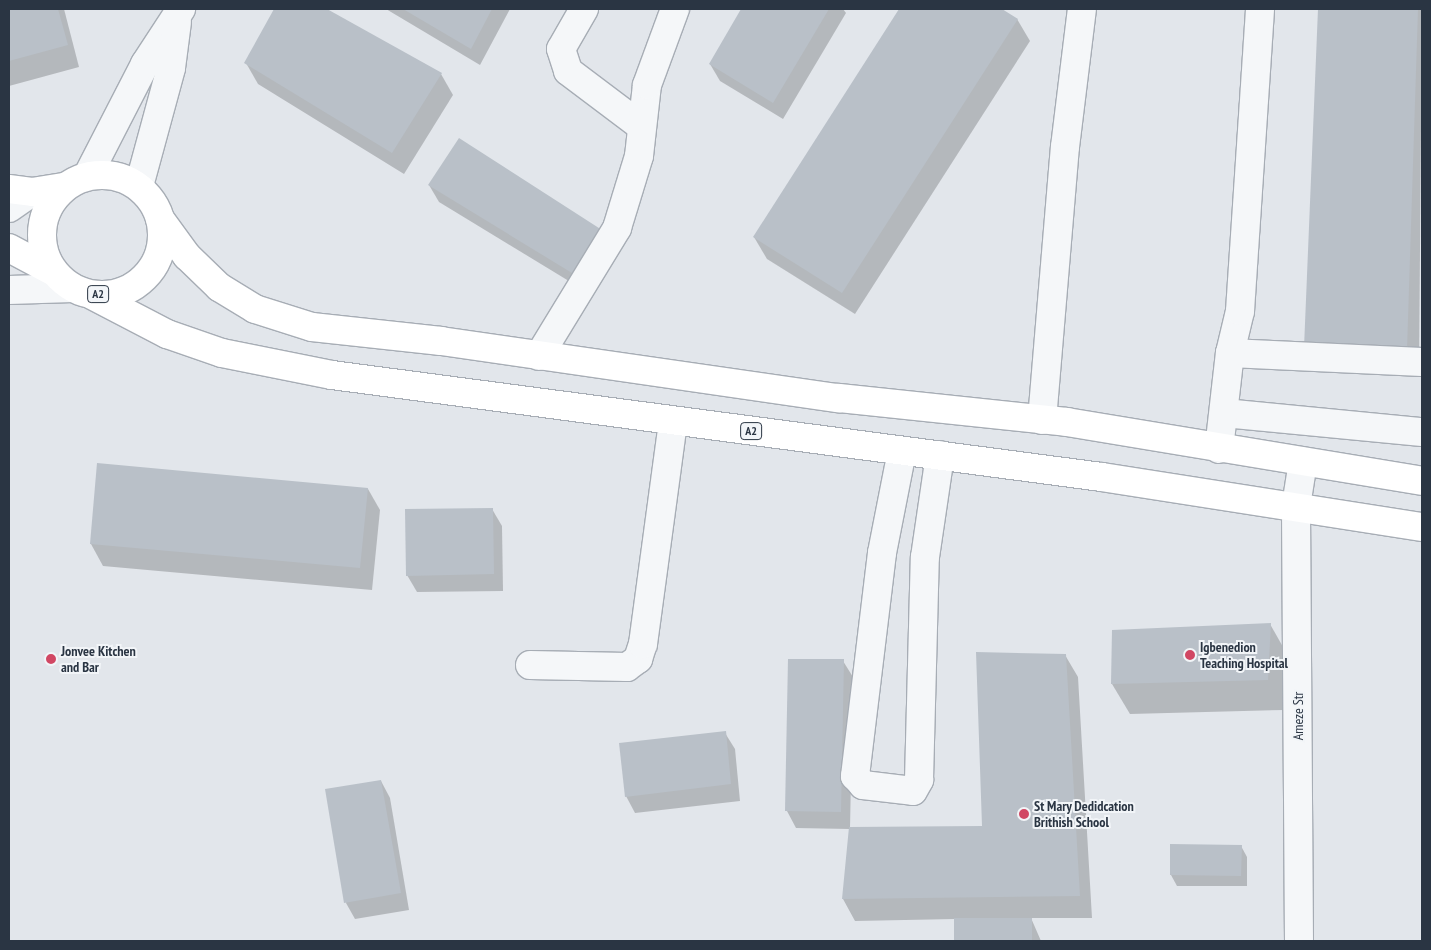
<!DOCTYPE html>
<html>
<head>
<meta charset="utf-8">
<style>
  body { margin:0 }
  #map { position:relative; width:1431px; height:950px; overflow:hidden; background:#e2e6eb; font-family:"PT Sans Narrow",sans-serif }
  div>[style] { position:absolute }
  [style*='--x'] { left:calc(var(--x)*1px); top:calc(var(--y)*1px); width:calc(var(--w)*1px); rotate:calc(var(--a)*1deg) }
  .shadow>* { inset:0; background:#0003 }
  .building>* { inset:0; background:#b9c0c8 }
  .roads { filter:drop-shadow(1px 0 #a7adb5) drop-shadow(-1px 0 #a7adb5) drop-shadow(0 1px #a7adb5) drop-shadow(0 -1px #a7adb5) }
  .minor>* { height:28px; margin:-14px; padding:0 14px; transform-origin:14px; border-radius:14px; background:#f5f7f9 }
  .highway>* { height:28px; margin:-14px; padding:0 14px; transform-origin:14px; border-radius:14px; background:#fff }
  .highway>.ring { margin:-14px; padding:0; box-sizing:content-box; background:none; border:28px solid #fff; border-radius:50% }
  .dots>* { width:14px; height:14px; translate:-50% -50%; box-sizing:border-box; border:2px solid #f2f5f8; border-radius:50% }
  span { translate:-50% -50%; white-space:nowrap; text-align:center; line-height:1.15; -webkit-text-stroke:4px #f2f5f8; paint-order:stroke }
  .shield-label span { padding:1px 4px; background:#f2f5f8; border:1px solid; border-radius:4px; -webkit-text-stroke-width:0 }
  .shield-label { font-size:12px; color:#2a3543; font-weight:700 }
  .poi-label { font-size:14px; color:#2a3543; font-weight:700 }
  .left { translate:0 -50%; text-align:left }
  .street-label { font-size:14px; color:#2a3543 }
  .frame { position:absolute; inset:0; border:10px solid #2a3543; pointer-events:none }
</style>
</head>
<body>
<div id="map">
  <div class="shadow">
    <i style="clip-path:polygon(9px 9px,64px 9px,79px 67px,9px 86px)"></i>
    <i style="clip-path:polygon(276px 9px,324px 9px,441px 74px,453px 95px,404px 174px,258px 84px,246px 63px)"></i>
    <i style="clip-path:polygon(386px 9px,510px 9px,480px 65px)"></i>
    <i style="clip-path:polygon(743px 9px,843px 9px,846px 13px,783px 119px,720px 81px,710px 64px)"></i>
    <i style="clip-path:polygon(901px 9px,1000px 9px,1017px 19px,1030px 41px,855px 314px,767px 259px,754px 237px)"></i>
    <i style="clip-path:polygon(1320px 9px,1422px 9px,1419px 371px,1305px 348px)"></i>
    <i style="clip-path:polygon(429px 185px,611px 247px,582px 289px,439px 202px)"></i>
    <i style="clip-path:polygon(368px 489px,380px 510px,372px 590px,103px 566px,91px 544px)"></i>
    <i style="clip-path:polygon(492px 509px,502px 526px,503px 591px,417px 592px,407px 575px)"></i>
    <i style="clip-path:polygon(1270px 624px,1287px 654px,1284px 710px,1130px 714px,1112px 684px)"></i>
    <i style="clip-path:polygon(1065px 655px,1078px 677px,1092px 918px,1031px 918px,1041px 941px,955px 941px,955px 919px,855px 921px,843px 899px,850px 829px,796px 828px,787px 811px,790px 660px,843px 661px,853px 677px,850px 829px,984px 827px)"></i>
    <i style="clip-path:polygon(725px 733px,735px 749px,740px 801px,635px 813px,626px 796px)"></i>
    <i style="clip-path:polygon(381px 781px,390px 798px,409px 910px,355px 919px,346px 903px)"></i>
    <i style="clip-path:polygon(1241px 846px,1247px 857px,1247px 886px,1177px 886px,1171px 875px)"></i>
  </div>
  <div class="building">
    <i style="clip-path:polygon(9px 9px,58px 9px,68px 45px,9px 61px)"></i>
    <i style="clip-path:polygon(274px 9px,327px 9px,442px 73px,392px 153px,244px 63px)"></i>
    <i style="clip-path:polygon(403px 9px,492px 9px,471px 49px)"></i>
    <i style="clip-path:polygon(741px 9px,829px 9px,773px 103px,709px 64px)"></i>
    <i style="clip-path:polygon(899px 9px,1002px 9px,1018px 19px,842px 293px,753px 237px)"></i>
    <i style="clip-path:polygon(1318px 9px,1418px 9px,1407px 350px,1304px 348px)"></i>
    <i style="clip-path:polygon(459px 138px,602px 230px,572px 273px,428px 185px)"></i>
    <i style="clip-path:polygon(97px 463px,368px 488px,360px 568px,90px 544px)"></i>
    <i style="clip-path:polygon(493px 508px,494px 574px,406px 576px,405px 509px)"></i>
    <i style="clip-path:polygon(1271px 623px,1268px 680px,1111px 684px,1112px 630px)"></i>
    <i style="clip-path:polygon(976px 652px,1066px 654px,1080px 896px,842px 899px,849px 827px,982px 826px)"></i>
    <i style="clip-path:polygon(788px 659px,844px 659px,841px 812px,785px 811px)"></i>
    <i style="clip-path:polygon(726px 731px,731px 784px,625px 797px,619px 743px)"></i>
    <i style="clip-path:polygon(381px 780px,401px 893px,344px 903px,325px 789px)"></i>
    <i style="clip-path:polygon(1170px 844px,1242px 845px,1241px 876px,1170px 875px)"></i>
    <i style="clip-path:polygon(954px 918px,1032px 918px,1032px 941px,954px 941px)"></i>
  </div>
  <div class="roads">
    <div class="minor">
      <i style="--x:584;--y:9;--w:46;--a:119.9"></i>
      <i style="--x:561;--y:49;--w:23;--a:72"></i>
      <i style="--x:568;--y:71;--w:91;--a:37"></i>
      <i style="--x:88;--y:175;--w:125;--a:-62.8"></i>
      <i style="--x:145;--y:64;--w:66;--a:-56.8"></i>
      <i style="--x:139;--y:186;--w:122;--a:-74.8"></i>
      <i style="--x:171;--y:68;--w:46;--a:-82.6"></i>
      <i style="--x:9;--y:208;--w:28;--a:-35"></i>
      <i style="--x:9;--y:290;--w:64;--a:-1.8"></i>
      <i style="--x:1230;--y:353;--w:192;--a:2.7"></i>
      <i style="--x:539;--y:356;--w:150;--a:-58.6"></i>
      <i style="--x:617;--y:228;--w:75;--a:-73"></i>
      <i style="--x:639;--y:156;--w:71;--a:-83.6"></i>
      <i style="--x:647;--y:85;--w:81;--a:-69.8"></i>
      <i style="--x:1224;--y:413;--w:199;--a:5.5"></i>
      <i style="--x:1042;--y:420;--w:274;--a:-85.2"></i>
      <i style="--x:1065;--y:147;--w:139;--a:-83"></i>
      <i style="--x:1219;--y:449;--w:97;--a:-83.5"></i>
      <i style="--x:1230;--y:353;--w:43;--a:-76.6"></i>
      <i style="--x:1240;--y:311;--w:303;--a:-86.2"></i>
      <i style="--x:902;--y:451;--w:104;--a:101.1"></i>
      <i style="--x:882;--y:553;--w:225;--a:96.9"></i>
      <i style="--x:855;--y:776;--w:12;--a:48"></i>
      <i style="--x:863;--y:785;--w:50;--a:6.8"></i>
      <i style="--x:913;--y:791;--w:13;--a:-61"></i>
      <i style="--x:919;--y:780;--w:223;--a:-88.5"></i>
      <i style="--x:925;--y:557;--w:103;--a:-81.6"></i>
      <i style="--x:530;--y:665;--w:97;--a:1.2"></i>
      <i style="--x:627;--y:667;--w:14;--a:-36"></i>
      <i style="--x:638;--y:659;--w:16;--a:-72"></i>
      <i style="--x:643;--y:644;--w:225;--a:-82.3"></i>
      <i style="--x:1299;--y:941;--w:435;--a:-90.4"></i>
      <i style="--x:1296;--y:506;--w:45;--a:-81"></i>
    </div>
    <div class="highway">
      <i class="ring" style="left:42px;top:175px;width:92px;height:92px"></i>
      <i style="--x:9;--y:189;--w:23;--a:7"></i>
      <i style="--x:32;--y:192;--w:33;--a:-9"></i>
      <i style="--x:160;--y:219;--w:46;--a:53.9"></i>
      <i style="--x:187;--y:256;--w:45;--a:44.1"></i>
      <i style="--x:219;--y:287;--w:42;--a:31.4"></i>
      <i style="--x:255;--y:309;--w:60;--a:17.5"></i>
      <i style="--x:312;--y:327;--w:130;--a:6.2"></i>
      <i style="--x:441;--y:341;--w:402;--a:8.2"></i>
      <i style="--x:839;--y:398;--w:229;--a:6"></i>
      <i style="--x:1067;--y:422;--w:360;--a:9.4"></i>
      <i style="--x:9;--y:248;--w:51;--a:28.1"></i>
      <i style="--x:92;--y:295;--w:85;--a:27.5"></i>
      <i style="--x:167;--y:334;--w:58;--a:19.1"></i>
      <i style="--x:222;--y:353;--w:112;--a:11.3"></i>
      <i style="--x:332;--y:375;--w:777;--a:7.55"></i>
      <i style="--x:1102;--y:477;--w:324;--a:8.9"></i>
    </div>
  </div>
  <div class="dots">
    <i style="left:1190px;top:655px;background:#d14763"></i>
    <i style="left:51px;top:659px;background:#d14763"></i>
    <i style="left:1024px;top:814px;background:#d14763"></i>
  </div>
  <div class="shield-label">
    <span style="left:98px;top:294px">A2</span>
    <span style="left:751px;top:431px">A2</span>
  </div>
  <div class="poi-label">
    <span class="left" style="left:1200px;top:655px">Igbenedion<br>Teaching Hospital</span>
    <span class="left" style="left:61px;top:659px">Jonvee Kitchen<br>and Bar</span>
    <span class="left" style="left:1034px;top:814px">St Mary Dedidcation<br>Brithish School</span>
  </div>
  <div class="street-label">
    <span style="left:1298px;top:716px;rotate:-90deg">Ameze Str</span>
  </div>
  <div class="frame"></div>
</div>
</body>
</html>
